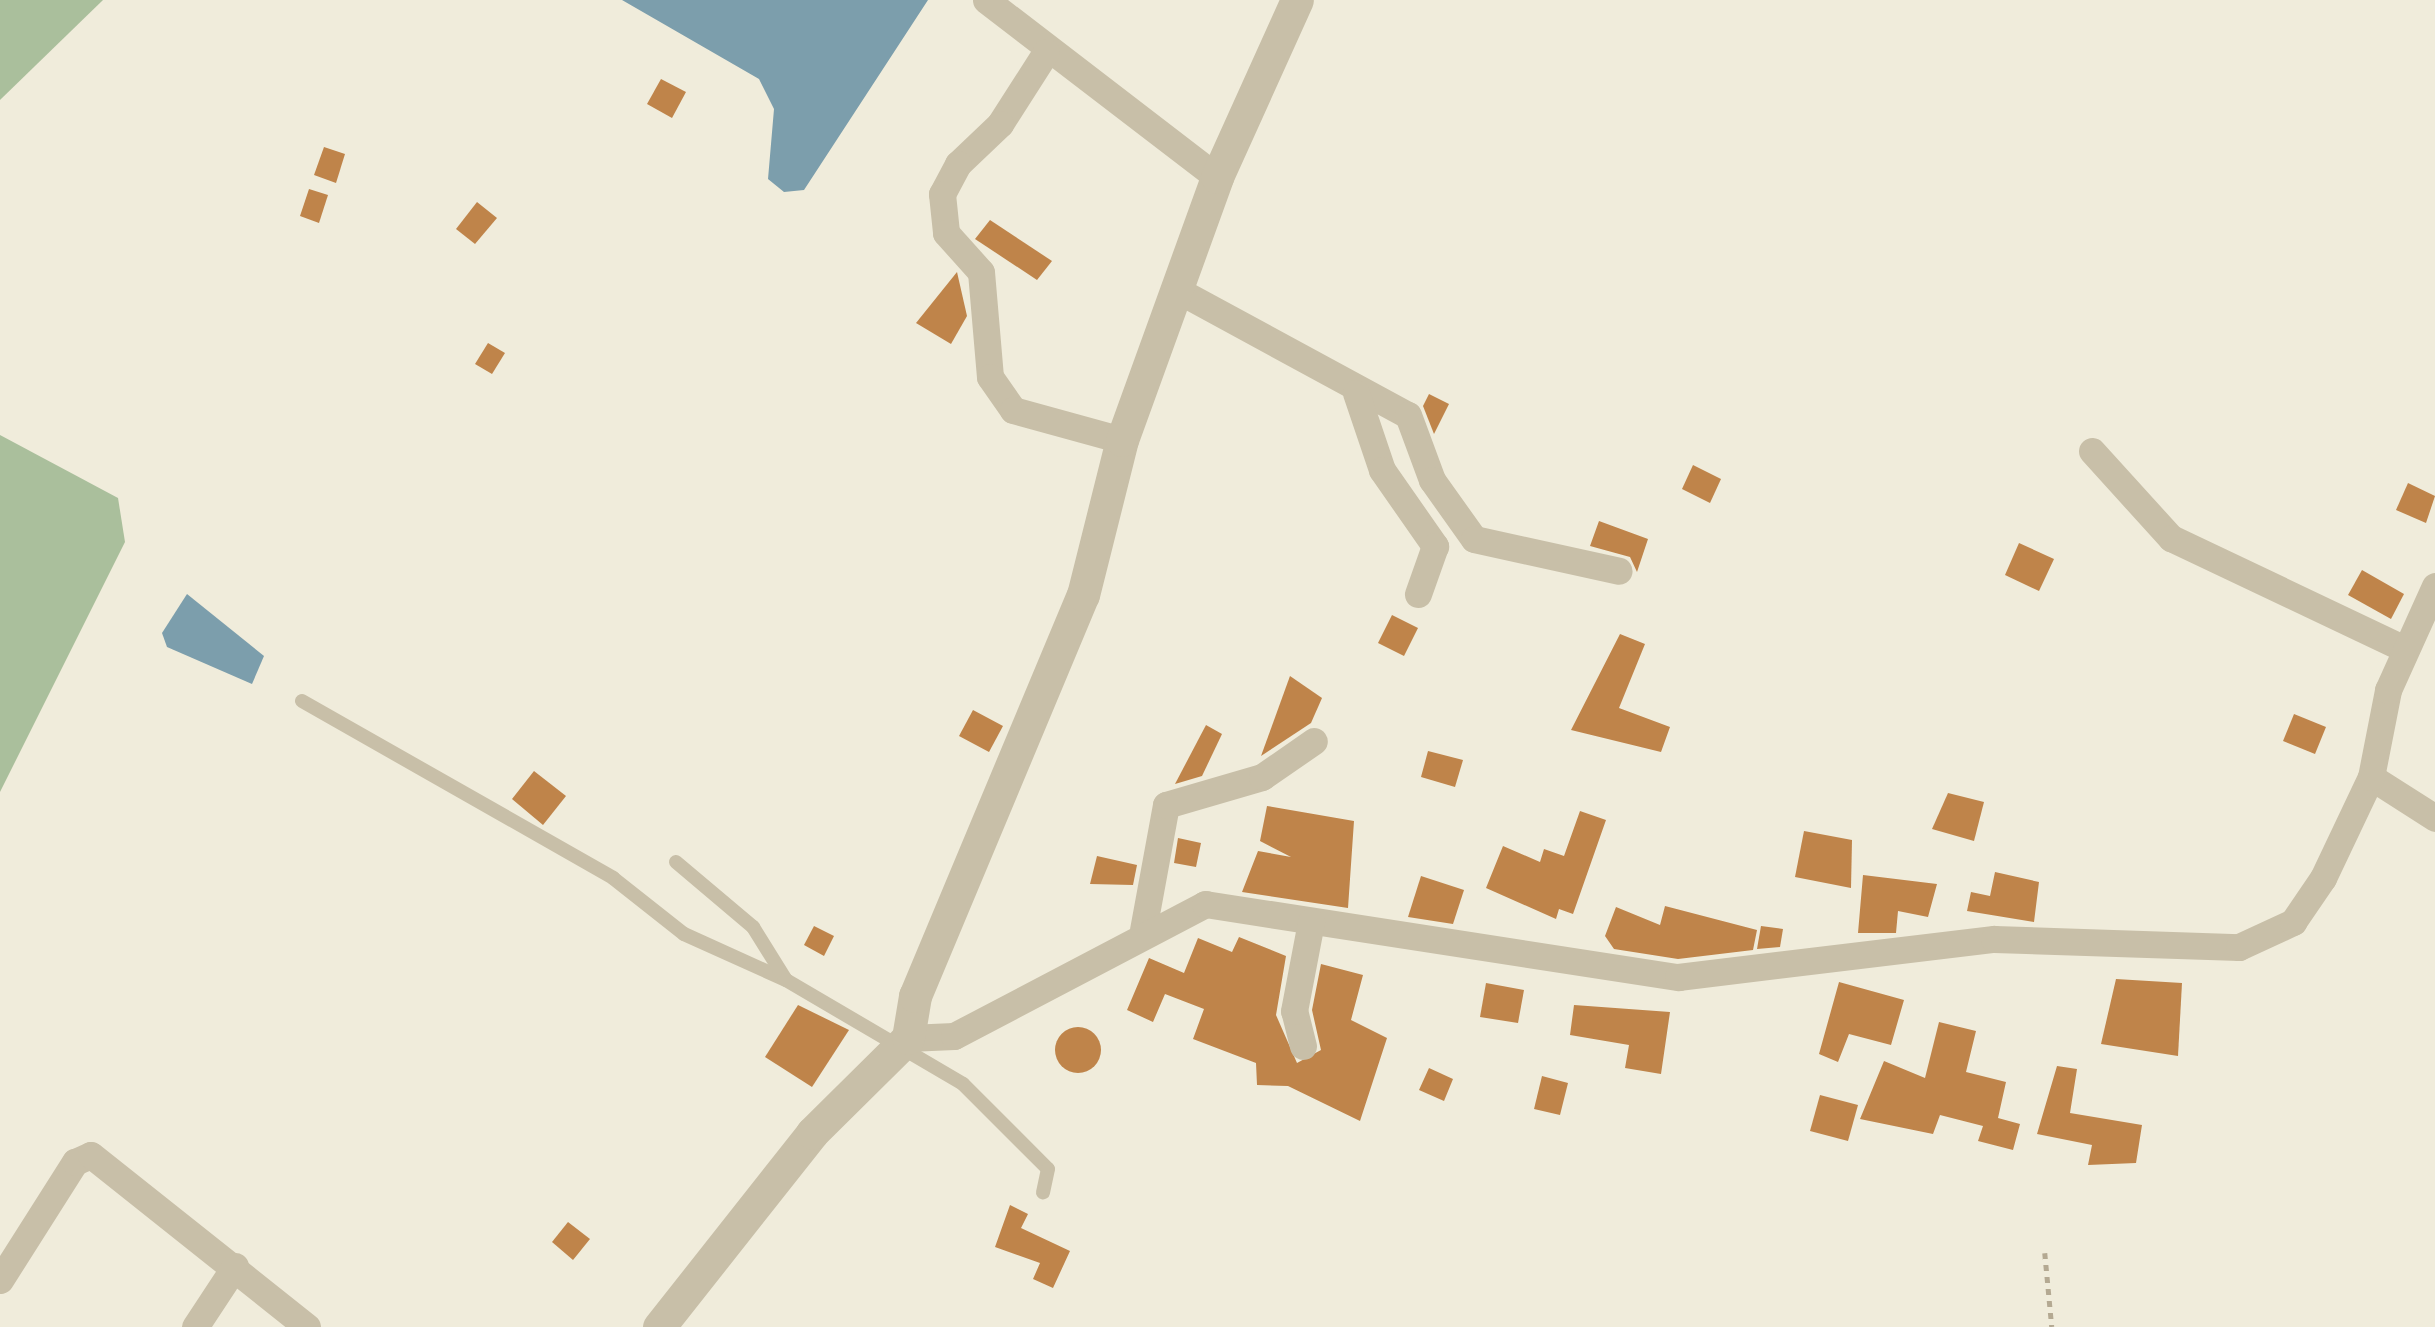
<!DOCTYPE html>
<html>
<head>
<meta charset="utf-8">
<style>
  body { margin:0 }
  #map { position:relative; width:2435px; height:1327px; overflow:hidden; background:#f0ecdb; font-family:"Exo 2",sans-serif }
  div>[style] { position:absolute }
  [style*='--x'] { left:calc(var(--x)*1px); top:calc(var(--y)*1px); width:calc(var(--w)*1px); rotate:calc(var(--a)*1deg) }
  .green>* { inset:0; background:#aabf9c }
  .water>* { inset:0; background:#7c9eac }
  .building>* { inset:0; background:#bf844a }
  .round { border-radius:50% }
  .path>* { height:4.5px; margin-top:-2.25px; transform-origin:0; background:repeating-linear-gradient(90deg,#b4a992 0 6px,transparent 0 12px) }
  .service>* { height:14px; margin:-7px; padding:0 7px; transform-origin:7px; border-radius:7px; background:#c8bfa8 }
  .minor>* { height:27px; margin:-13.5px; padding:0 13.5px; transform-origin:13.5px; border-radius:13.5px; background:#c8bfa8 }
  .tertiary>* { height:33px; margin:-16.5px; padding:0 16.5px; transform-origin:16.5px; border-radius:16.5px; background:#c8bfa8 }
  span { translate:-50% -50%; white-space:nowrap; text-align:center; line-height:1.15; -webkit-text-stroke:12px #f8f5e8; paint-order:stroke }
</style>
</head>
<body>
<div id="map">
  <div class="green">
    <i style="clip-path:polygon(0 0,103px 0,0 100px)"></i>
    <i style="clip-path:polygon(0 435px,118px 498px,125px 542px,0 792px)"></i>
  </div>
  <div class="water">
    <i style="clip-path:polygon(622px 0,928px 0,804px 190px,784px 192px,768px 179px,774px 109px,759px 79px)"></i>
    <i style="clip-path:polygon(187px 594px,264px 656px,252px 684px,167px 647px,162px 633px)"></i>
  </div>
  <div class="building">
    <i style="clip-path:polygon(661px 79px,686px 92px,672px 118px,647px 104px)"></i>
    <i style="clip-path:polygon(324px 147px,345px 154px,336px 183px,314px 175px)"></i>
    <i style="clip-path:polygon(309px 189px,328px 195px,319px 223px,300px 216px)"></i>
    <i style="clip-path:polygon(477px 202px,497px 218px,475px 244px,456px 229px)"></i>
    <i style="clip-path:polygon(990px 220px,1052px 261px,1037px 280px,975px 239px)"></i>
    <i style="clip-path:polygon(957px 272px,967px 316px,951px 344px,916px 323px)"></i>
    <i style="clip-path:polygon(488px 343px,505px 353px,492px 374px,475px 364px)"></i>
    <i style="clip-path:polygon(1429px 394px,1449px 404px,1434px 434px,1423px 406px)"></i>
    <i style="clip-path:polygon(1693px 465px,1721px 479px,1710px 503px,1682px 489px)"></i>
    <i style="clip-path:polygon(2408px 483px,2435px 496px,2426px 523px,2396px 510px)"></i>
    <i style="clip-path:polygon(1599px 521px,1648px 539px,1637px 572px,1630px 557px,1590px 546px)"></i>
    <i style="clip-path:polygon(2019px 543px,2054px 559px,2039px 591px,2005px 575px)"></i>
    <i style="clip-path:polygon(2362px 570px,2404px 594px,2391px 619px,2348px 595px)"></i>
    <i style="clip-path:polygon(1392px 615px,1418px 628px,1404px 656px,1378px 643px)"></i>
    <i style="clip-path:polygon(1620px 634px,1645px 644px,1619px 708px,1670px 727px,1661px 752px,1571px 730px)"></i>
    <i style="clip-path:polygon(1290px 676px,1322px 698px,1311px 723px,1261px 756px)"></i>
    <i style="clip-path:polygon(973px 710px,1003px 726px,989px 752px,959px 736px)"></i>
    <i style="clip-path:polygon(2294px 714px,2326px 727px,2315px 754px,2283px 741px)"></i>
    <i style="clip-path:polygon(1206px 725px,1222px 734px,1202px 776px,1175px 784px)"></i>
    <i style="clip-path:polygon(1428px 751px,1463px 760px,1455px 787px,1421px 777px)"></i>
    <i style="clip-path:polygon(534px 771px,566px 796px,543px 825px,512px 799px)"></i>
    <i style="clip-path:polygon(1948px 793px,1984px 802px,1974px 841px,1932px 829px)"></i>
    <i style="clip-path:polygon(1267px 806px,1354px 821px,1348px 908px,1242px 892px,1258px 851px,1291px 857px,1260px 841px)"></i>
    <i style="clip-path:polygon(1580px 811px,1606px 820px,1573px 914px,1559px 909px,1556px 919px,1486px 888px,1503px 846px,1540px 862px,1544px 849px,1564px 856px)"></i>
    <i style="clip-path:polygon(1804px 831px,1852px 840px,1851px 888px,1795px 877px)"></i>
    <i style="clip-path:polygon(1178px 838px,1201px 843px,1196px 867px,1174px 863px)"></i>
    <i style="clip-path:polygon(1097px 856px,1137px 865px,1133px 885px,1090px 884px)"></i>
    <i style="clip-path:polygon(1995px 872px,2039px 882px,2034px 922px,1967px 911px,1971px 892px,1990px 896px)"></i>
    <i style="clip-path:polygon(1863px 875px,1937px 884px,1928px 917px,1898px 911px,1896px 933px,1858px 933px)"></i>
    <i style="clip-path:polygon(1421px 876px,1464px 890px,1453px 924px,1408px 917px)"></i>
    <i style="clip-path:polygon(1665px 906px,1757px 930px,1753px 950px,1678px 959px,1614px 949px,1605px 936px,1616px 907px,1660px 925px)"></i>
    <i style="clip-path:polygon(814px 926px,834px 936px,824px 956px,804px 945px)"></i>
    <i style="clip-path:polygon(1761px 926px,1783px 929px,1780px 947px,1757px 949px)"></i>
    <i style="clip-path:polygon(1239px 937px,1286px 956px,1276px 1015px,1297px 1063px,1321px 1050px,1312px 1010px,1321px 964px,1363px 975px,1351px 1020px,1387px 1038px,1360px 1121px,1288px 1086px,1257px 1085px,1256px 1063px,1193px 1039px,1204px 1009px,1165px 994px,1153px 1022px,1127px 1010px,1149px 958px,1184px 973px,1198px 938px,1232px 952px)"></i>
    <i style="clip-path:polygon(2116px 979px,2182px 983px,2178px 1056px,2101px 1044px)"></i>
    <i style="clip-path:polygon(1839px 982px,1904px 1000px,1891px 1045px,1849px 1034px,1838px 1062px,1819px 1054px)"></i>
    <i style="clip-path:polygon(1486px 983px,1524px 990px,1518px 1023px,1480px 1017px)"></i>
    <i style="clip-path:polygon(798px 1005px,849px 1030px,812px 1087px,765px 1057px)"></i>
    <i style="clip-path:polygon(1574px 1005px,1670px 1012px,1661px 1074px,1625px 1068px,1629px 1045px,1570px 1035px)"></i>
    <i style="clip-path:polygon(1939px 1022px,1976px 1031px,1966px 1072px,2006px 1082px,1998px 1118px,2020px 1124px,2013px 1150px,1978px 1141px,1983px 1126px,1940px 1115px,1933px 1134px,1860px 1119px,1884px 1061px,1925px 1078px)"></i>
    <i class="round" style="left:1055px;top:1027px;width:46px;height:46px"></i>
    <i style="clip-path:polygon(2057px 1066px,2077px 1069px,2070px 1113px,2142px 1125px,2136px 1163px,2088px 1165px,2092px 1145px,2037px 1134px)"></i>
    <i style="clip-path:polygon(1429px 1068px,1453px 1079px,1444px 1101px,1419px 1090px)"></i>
    <i style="clip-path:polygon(1542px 1076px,1568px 1083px,1560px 1115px,1534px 1109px)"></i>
    <i style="clip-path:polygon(1820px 1095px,1858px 1105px,1848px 1141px,1810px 1131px)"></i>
    <i style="clip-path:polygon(1010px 1205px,1028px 1214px,1021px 1228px,1070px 1251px,1053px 1288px,1033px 1279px,1040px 1263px,995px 1247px)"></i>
    <i style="clip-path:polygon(568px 1222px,590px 1239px,573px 1260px,552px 1242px)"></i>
  </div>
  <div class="path">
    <i style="--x:2045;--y:1253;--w:74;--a:84.6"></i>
  </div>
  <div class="service">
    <i style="--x:302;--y:701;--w:358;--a:29.6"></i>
    <i style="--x:613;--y:878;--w:90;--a:38.3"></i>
    <i style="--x:684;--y:934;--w:112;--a:24.3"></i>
    <i style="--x:676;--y:862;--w:101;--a:40.2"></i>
    <i style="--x:753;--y:927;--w:62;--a:58.1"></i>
    <i style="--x:786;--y:980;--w:205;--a:30.4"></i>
    <i style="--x:963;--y:1084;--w:120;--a:45"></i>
    <i style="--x:1048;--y:1169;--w:24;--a:102"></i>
  </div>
  <div class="minor">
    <i style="--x:986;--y:0;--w:291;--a:37.5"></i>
    <i style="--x:1046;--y:52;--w:85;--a:122.6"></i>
    <i style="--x:1000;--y:124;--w:58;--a:136.4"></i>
    <i style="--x:958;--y:164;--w:34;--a:118"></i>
    <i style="--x:942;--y:194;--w:39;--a:84"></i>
    <i style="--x:946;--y:233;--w:52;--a:48.1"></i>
    <i style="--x:981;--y:272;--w:105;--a:85.1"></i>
    <i style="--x:990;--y:377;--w:40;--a:55.1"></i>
    <i style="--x:1013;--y:410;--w:113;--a:15.4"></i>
    <i style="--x:1181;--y:292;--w:258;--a:28.5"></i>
    <i style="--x:1408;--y:415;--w:69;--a:69.7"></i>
    <i style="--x:1432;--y:480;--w:72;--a:54.6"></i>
    <i style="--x:1474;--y:539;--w:148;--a:12.4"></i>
    <i style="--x:1356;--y:393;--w:81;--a:71.3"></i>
    <i style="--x:1382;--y:470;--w:93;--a:55.1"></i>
    <i style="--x:1435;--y:546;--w:51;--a:109.5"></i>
    <i style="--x:2092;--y:451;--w:118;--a:47.8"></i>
    <i style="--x:2171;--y:538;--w:259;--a:25.4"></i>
    <i style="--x:2371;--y:777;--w:76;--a:32.6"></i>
    <i style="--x:1143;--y:930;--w:127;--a:-79.6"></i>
    <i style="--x:1166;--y:805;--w:100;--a:-16.3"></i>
    <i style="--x:1262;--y:777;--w:63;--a:-34.7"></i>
    <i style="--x:908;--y:1038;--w:46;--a:-2.5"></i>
    <i style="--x:954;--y:1036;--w:284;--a:-27.7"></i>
    <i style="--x:1205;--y:904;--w:479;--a:8.8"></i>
    <i style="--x:1678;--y:977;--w:318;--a:-6.9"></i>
    <i style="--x:1994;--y:939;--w:245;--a:1.9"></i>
    <i style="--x:2239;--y:947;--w:60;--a:-24.8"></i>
    <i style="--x:2293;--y:922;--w:53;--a:-55.7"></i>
    <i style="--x:2323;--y:878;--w:112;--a:-64.6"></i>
    <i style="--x:2371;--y:777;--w:89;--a:-78.9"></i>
    <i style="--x:2388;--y:690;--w:114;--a:-65.7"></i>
    <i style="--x:1303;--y:1046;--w:36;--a:-104"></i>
    <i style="--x:1294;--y:1011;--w:91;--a:-79.2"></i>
    <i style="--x:0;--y:1280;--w:140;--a:-57.6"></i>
    <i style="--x:75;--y:1162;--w:17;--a:-24"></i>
    <i style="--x:91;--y:1155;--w:276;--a:38.5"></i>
    <i style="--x:195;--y:1327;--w:73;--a:-56.7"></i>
  </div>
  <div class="tertiary">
    <i style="--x:659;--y:1327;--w:247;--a:-51.7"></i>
    <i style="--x:812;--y:1133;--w:135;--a:-44.7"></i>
    <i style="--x:908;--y:1038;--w:43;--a:-80.5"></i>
    <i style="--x:915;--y:996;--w:435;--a:-67.3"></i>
    <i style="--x:1083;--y:595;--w:160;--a:-75.9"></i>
    <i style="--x:1122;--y:440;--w:280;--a:-70.1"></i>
    <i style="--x:1217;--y:177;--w:194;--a:-65.7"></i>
  </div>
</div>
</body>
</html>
